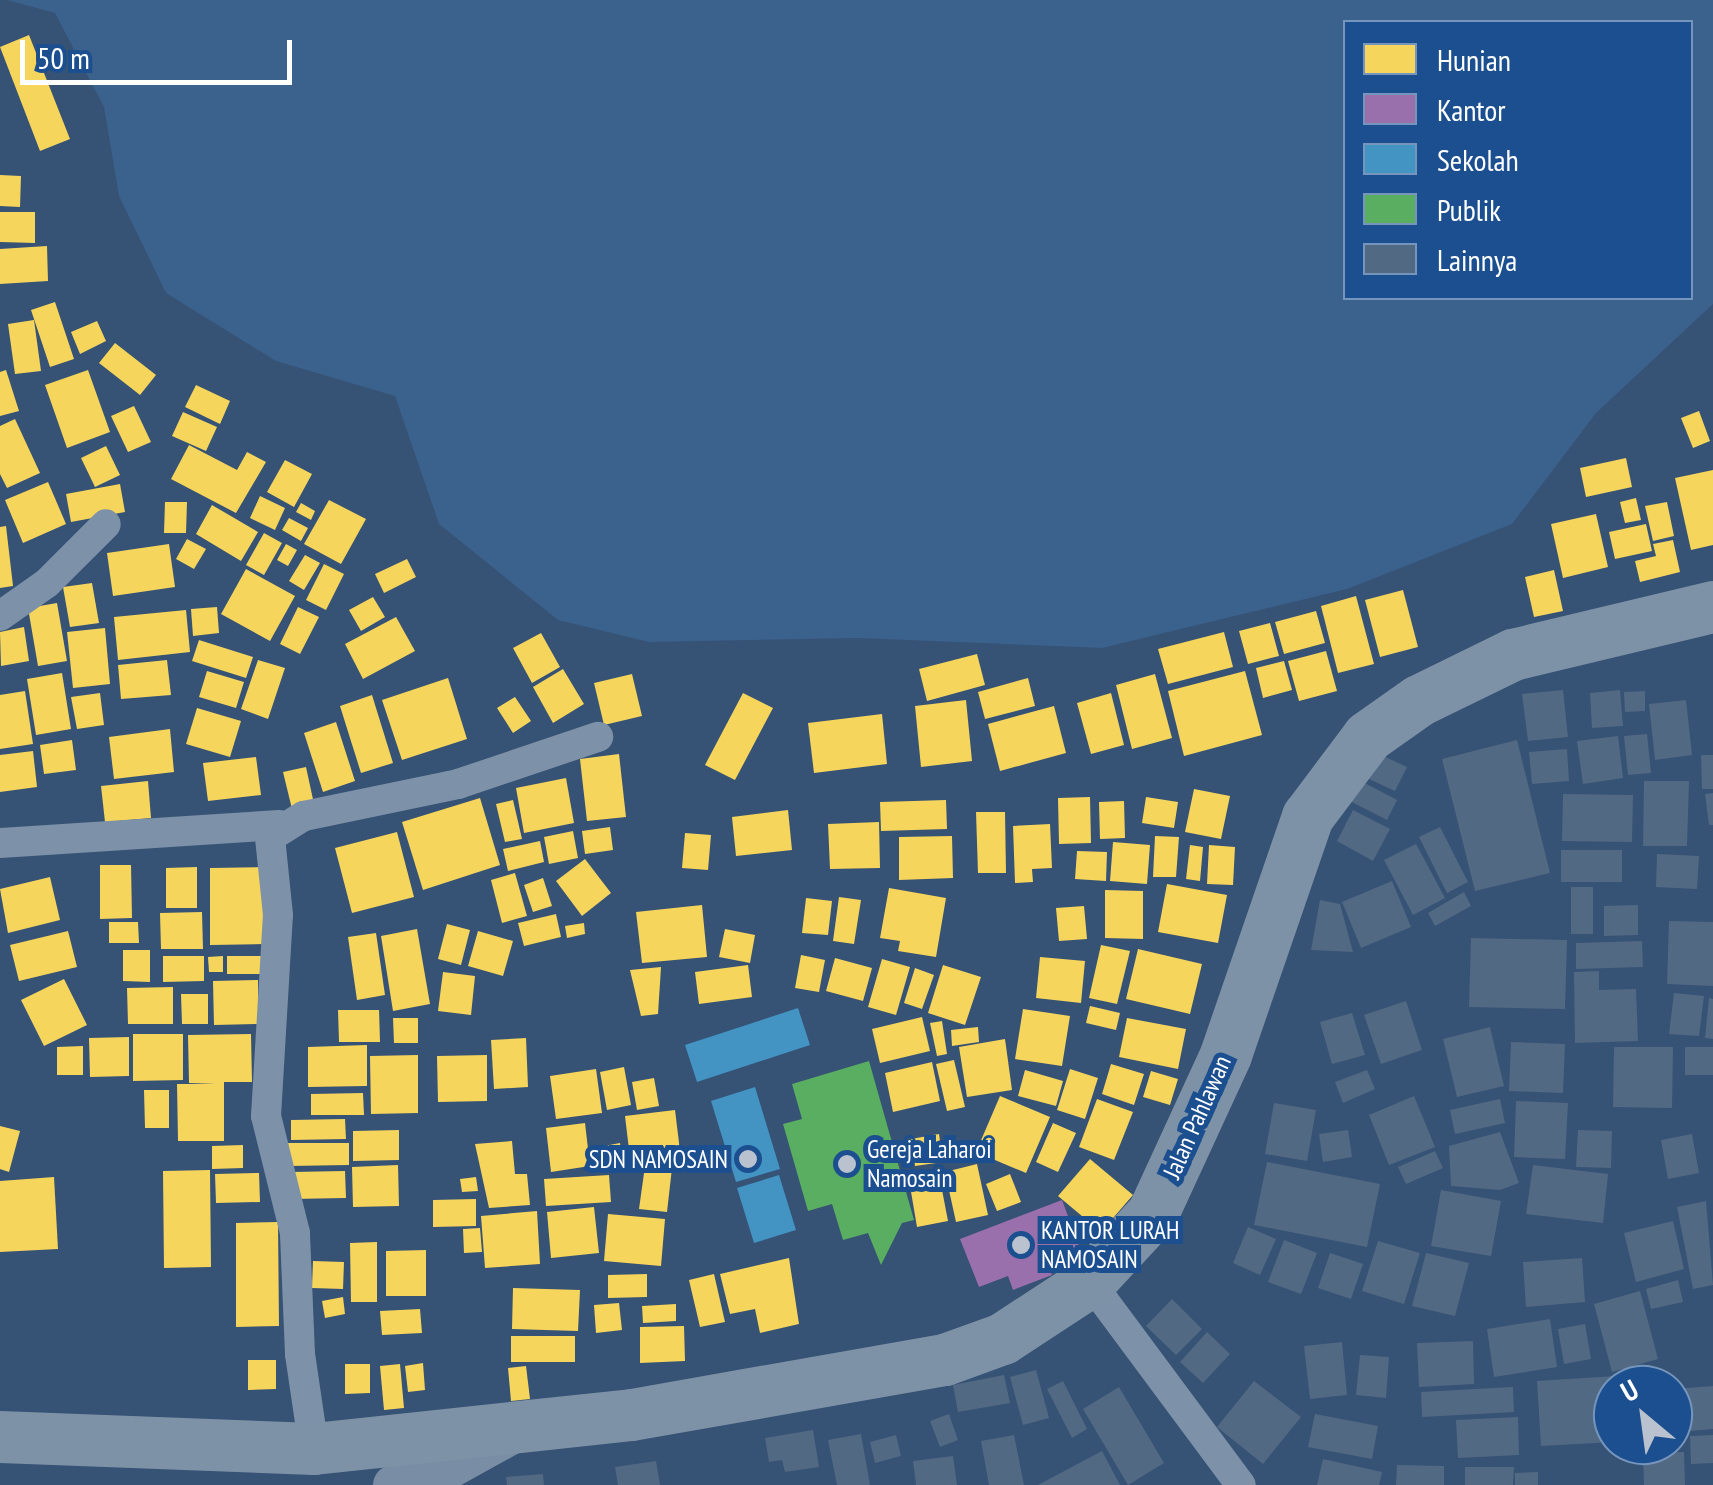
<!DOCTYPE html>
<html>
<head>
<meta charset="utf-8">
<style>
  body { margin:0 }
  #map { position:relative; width:1713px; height:1485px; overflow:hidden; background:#365274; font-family:"PT Sans Narrow",sans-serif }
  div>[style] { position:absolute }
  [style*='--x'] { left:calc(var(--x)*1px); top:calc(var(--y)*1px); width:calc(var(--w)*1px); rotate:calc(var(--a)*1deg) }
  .water>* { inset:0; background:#3b618d }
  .homes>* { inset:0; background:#f6d55c }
  .offices>* { inset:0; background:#9970ab }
  .schools>* { inset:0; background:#4393c3 }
  .public>* { inset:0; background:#5aae61 }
  .building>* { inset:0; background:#526984 }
  .street>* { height:30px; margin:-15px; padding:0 15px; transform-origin:15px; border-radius:15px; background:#7d92a8 }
  .secondary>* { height:40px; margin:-20px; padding:0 20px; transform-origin:20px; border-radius:20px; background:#798da4 }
  .highway>* { height:52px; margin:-26px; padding:0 26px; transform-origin:26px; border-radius:26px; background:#7e92a7 }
  .dots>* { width:28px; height:28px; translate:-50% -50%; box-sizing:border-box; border:5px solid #1b4f8f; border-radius:50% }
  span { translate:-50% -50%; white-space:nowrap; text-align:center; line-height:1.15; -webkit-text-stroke:10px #1b4f8f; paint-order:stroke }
  .street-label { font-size:25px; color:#fff }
  .poi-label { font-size:25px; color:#fff }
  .left { translate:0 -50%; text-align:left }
  .right { translate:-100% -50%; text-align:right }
  .legend { position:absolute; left:1343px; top:20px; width:350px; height:280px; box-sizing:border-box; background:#1b4f8f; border:2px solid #7695bc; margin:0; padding:12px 18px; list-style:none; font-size:30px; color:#fff }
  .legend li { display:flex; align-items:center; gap:20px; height:50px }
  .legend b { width:50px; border:2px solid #7695bc }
  .north { position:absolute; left:1593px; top:1365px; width:100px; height:100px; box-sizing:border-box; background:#1b4f8f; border:2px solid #7695bc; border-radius:50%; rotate:331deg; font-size:28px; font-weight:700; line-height:40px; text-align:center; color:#fff }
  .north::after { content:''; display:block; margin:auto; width:35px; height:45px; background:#b9c2ce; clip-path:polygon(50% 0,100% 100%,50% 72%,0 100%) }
  .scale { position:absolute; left:20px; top:40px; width:272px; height:45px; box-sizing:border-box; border:5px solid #fff; border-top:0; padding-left:12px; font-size:30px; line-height:35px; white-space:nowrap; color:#fff; -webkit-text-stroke:8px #1b4f8f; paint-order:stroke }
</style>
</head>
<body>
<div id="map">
  <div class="water">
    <i style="clip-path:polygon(evenodd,7px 0,1713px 0,1713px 304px,1596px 413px,1512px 524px,1347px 589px,1102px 648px,858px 638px,649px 642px,558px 620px,439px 524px,395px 396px,276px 361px,166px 293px,119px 196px,104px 107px,55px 13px,7px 0,1346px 22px,1690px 22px,1690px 298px,1346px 298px,1346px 22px)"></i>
  </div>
  <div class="homes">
    <i style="clip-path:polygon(29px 35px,70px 139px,40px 151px,0 47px)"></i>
    <i style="clip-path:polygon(0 175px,21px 176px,20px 207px,0 206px)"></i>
    <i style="clip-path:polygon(0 212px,35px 212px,35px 243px,0 242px)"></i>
    <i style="clip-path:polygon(47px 246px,48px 281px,0 284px,0 249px)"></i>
    <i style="clip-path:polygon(55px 302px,74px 359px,50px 367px,31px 310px)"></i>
    <i style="clip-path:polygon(34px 320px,41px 371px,15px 374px,8px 324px)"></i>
    <i style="clip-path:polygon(97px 321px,106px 341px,80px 354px,71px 332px)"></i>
    <i style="clip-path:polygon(115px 343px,156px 375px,140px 395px,99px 363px)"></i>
    <i style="clip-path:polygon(6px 370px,19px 411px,0 416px,0 372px)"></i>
    <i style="clip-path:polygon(88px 370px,110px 432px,67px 448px,45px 385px)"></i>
    <i style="clip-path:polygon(196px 385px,230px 401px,220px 424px,185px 407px)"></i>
    <i style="clip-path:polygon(134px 406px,151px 442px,128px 452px,111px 416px)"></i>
    <i style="clip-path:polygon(1699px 411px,1710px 441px,1693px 448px,1681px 418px)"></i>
    <i style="clip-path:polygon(183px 412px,217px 427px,206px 451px,172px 436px)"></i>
    <i style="clip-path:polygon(15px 419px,40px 473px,7px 488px,0 474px,0 426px)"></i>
    <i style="clip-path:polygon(189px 445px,237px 470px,247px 452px,266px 462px,236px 513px,171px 479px)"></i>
    <i style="clip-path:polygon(106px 446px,120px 475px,95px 487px,81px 458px)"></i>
    <i style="clip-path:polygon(1626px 458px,1632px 487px,1586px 497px,1580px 468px)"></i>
    <i style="clip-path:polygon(285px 460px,312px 474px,294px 507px,267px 492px)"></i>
    <i style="clip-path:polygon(1713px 470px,1713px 545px,1691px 550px,1675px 478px)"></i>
    <i style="clip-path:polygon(48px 482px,66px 524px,23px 543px,5px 500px)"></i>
    <i style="clip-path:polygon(120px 484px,125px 512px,71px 522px,66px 494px)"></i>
    <i style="clip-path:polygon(260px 496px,285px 508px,275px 530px,250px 518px)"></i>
    <i style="clip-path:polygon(1636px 498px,1641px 520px,1625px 523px,1620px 502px)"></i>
    <i style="clip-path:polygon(329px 500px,366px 519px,341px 564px,304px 544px)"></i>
    <i style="clip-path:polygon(165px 502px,187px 502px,186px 533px,164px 533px)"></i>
    <i style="clip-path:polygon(1667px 502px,1674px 536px,1653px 541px,1645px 506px)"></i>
    <i style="clip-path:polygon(301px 503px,315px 511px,311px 520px,296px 512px)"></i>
    <i style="clip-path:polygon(212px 505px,258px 532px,241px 561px,196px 534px)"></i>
    <i style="clip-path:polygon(1596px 514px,1608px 567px,1563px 578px,1551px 524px)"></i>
    <i style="clip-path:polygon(289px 518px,308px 528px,301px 541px,282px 530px)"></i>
    <i style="clip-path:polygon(1646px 524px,1652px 551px,1615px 559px,1609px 532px)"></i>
    <i style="clip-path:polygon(6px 526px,13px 586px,0 588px,0 527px)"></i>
    <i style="clip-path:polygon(264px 533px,282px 543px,264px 575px,246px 565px)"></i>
    <i style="clip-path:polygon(187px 539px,206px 549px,194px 569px,176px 559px)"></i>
    <i style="clip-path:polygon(1673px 540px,1680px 572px,1640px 582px,1635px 561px,1656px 556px,1653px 544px)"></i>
    <i style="clip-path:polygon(169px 544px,175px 587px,113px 596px,107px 553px)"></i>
    <i style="clip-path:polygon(286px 544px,297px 550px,288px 566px,277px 560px)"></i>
    <i style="clip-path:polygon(305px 555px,320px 563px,304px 590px,289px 581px)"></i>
    <i style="clip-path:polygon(407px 559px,416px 577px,384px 593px,375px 574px)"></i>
    <i style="clip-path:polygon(324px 564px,344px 574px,326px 610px,306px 600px)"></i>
    <i style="clip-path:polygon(246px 569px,295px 596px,270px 641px,221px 614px)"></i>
    <i style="clip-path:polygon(1554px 570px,1563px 611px,1534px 617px,1525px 577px)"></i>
    <i style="clip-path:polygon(92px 583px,99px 623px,70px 627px,63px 587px)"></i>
    <i style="clip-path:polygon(1403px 590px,1418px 647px,1380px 657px,1365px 600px)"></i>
    <i style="clip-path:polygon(1356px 596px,1374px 664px,1338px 673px,1321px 606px)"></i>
    <i style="clip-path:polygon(373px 597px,385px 617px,361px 631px,349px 610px)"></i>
    <i style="clip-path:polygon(57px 603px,67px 661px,38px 666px,28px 608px)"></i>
    <i style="clip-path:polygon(217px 607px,219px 633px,193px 636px,191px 609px)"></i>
    <i style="clip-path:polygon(298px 607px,319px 617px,300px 654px,280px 644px)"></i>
    <i style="clip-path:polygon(186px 610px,190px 652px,118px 660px,114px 617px)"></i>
    <i style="clip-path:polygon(1316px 611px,1325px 643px,1284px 654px,1275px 622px)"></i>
    <i style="clip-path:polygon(396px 617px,415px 651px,363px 679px,345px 644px)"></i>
    <i style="clip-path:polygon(1270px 623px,1279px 656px,1248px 664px,1239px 631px)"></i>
    <i style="clip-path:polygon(24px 627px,29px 661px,1px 666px,0 632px)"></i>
    <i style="clip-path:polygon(105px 628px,110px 684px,73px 688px,67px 632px)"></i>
    <i style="clip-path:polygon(1224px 632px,1233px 667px,1168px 684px,1158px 649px)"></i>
    <i style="clip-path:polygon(541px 633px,560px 667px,532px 683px,513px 648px)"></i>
    <i style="clip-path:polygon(199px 640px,253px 657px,246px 678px,192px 661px)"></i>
    <i style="clip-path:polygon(1326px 651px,1337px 691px,1299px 701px,1288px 661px)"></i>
    <i style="clip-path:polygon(977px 654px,985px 685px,927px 701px,919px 669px)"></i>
    <i style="clip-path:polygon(167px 660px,171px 695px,121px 699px,118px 665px)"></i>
    <i style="clip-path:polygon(258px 660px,285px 668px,268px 719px,241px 709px)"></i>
    <i style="clip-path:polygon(1284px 661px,1292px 690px,1263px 698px,1256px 668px)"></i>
    <i style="clip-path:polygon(563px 669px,584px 704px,553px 723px,533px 687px)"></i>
    <i style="clip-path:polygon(207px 671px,244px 682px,236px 708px,199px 697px)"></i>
    <i style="clip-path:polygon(1245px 671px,1262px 735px,1184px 756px,1168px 691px)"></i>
    <i style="clip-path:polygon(62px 673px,71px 729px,36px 735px,27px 679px)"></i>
    <i style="clip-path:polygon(632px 674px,642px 716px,604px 725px,594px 683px)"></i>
    <i style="clip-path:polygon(1155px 674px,1172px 738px,1132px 749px,1116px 685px)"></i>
    <i style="clip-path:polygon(448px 678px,467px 739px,402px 760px,382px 700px)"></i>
    <i style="clip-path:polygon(1028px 678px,1035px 706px,985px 719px,978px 692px)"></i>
    <i style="clip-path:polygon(25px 691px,33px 744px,0 749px,0 695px)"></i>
    <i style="clip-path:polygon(100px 693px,104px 725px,77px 729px,71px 697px)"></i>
    <i style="clip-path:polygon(743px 693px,773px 708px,735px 780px,705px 765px)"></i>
    <i style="clip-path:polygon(1111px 693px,1124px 745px,1091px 754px,1077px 703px)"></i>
    <i style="clip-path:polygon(372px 695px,393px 763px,361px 773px,340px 706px)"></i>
    <i style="clip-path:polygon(515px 697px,531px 721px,513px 733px,497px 708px)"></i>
    <i style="clip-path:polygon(966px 700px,972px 761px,921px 767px,915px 706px)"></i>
    <i style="clip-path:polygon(1054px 706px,1066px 753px,1000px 771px,988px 724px)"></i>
    <i style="clip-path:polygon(197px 708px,241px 721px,230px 757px,186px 744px)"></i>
    <i style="clip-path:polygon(882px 714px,887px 764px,814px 773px,808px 723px)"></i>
    <i style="clip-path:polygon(336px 722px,355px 781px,323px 792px,304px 733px)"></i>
    <i style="clip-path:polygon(170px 729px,174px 772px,114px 779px,109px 737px)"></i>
    <i style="clip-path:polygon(72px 740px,76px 770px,44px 774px,40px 745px)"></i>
    <i style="clip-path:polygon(33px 751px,37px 787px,0 792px,0 755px)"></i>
    <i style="clip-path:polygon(619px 754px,626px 817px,587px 821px,580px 759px)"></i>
    <i style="clip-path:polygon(256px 757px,261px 795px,208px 801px,203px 763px)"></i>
    <i style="clip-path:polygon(306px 767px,314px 804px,292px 809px,283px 772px)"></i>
    <i style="clip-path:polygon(566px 778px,574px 823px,524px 833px,516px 788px)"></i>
    <i style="clip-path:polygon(148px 781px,151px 818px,105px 822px,101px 786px)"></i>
    <i style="clip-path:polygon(1194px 789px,1230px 796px,1221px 839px,1185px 832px)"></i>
    <i style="clip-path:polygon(1090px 797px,1091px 843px,1059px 844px,1058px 798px)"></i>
    <i style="clip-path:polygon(1146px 797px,1178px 802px,1174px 828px,1142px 823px)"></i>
    <i style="clip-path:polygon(480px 798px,500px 865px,423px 890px,402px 822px)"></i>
    <i style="clip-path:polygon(513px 800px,522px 839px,505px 842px,496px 804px)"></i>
    <i style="clip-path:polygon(946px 800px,947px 829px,881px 831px,880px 802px)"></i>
    <i style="clip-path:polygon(1124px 801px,1125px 838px,1100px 839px,1099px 802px)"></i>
    <i style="clip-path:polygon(788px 810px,792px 850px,736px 856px,732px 817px)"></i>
    <i style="clip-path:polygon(976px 812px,1005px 812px,1006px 873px,978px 873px)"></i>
    <i style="clip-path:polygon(879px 822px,880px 868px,830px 869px,828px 824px)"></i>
    <i style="clip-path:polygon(1050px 824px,1052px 868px,1032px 869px,1033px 882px,1015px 883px,1013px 826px)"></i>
    <i style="clip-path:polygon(610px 827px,613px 850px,585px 854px,582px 831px)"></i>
    <i style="clip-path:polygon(573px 831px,578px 858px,549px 864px,544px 837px)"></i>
    <i style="clip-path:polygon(397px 832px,414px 897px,352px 913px,335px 848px)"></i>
    <i style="clip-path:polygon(685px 833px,711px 835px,708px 870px,682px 868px)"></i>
    <i style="clip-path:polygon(952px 836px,953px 878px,899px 880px,899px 837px)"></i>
    <i style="clip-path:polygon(1155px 836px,1179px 837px,1176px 877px,1153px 877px)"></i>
    <i style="clip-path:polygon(540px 841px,544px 862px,508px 871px,503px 849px)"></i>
    <i style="clip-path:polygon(1113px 842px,1150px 845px,1147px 884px,1110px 881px)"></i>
    <i style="clip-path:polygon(1190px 845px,1203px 847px,1200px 881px,1186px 879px)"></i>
    <i style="clip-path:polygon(1209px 845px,1235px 847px,1233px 885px,1207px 884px)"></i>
    <i style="clip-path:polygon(1077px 851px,1107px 852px,1106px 881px,1075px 879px)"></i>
    <i style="clip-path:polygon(585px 859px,611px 893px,582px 916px,556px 881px)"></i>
    <i style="clip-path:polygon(100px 865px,131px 865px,132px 918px,100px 919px)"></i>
    <i style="clip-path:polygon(197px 867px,197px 908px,166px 908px,166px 868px)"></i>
    <i style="clip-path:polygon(265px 867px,265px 944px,210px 945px,210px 868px)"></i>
    <i style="clip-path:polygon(515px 873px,527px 916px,502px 923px,491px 880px)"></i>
    <i style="clip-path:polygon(50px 877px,60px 920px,8px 933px,0 889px)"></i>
    <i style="clip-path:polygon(543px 878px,552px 906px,533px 912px,524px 885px)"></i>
    <i style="clip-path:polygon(1167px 884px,1227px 895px,1218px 943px,1158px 932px)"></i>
    <i style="clip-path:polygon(889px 888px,946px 898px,936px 957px,898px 951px,900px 941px,880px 938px)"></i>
    <i style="clip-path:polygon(1105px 890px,1143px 891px,1143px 939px,1105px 938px)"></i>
    <i style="clip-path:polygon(839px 897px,861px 900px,854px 944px,833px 941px)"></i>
    <i style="clip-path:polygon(806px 898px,832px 901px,828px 935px,802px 933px)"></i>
    <i style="clip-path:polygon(702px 905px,707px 957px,642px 963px,636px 912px)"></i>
    <i style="clip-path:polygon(1084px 906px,1087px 939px,1059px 941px,1056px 908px)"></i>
    <i style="clip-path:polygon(202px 912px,203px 949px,161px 949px,160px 913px)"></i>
    <i style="clip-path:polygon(556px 914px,561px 937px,524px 946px,518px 923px)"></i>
    <i style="clip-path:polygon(109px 922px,138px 922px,139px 943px,109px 943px)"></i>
    <i style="clip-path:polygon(584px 923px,585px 934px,567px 938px,565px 926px)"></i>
    <i style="clip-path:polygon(447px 924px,470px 930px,461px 965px,438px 959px)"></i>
    <i style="clip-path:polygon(417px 929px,430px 1004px,393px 1011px,381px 936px)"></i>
    <i style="clip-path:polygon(725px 929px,755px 935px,750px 963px,719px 957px)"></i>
    <i style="clip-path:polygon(68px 931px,77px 967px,19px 981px,10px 945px)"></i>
    <i style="clip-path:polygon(478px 931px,513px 941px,503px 976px,468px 966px)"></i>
    <i style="clip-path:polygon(376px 933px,385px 995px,357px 1000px,348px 937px)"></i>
    <i style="clip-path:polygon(1101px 945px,1130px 951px,1117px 1004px,1089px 998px)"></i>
    <i style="clip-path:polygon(1138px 949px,1202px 964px,1190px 1014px,1126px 999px)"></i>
    <i style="clip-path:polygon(123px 950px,150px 950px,150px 982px,123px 981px)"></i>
    <i style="clip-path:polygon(801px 955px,825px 960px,819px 992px,795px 988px)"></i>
    <i style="clip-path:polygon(163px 956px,204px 956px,204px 981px,163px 982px)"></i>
    <i style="clip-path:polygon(223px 956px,223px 972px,209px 972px,208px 957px)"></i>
    <i style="clip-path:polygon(227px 956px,267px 956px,267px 974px,227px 974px)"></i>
    <i style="clip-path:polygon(1040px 957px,1085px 961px,1081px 1003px,1036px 998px)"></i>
    <i style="clip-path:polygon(835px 958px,872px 968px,863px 1001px,826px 991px)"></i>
    <i style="clip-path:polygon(882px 959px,910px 967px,896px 1015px,868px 1007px)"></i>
    <i style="clip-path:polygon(748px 965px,752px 997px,699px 1004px,695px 972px)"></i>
    <i style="clip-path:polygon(943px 965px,981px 977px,965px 1025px,928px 1013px)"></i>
    <i style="clip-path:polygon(661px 967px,658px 1014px,641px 1016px,630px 970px)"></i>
    <i style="clip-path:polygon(915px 968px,934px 975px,922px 1009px,904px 1003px)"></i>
    <i style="clip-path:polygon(443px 972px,475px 976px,471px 1015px,438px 1011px)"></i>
    <i style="clip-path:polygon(64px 979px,87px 1025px,44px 1046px,21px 1000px)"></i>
    <i style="clip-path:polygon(258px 980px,258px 1024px,214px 1025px,213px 981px)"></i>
    <i style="clip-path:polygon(173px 987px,173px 1024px,128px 1024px,127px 988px)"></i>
    <i style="clip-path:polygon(181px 994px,208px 994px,208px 1024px,182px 1024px)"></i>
    <i style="clip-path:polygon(1090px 1006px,1120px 1013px,1116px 1030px,1086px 1023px)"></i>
    <i style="clip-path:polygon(1023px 1009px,1070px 1016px,1062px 1066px,1015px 1059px)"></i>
    <i style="clip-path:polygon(338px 1010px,379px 1010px,380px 1042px,339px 1042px)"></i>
    <i style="clip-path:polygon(922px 1017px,930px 1051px,880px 1063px,872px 1029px)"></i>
    <i style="clip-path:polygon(393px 1018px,418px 1018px,418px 1043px,394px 1043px)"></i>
    <i style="clip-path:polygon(1127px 1018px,1186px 1029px,1178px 1069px,1119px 1057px)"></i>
    <i style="clip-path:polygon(942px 1021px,947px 1054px,937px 1056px,930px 1023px)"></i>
    <i style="clip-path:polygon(978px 1027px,979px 1042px,952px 1046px,951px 1030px)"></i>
    <i style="clip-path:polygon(133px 1034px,183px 1034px,183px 1080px,133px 1081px)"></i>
    <i style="clip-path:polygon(251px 1034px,252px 1082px,224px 1082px,224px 1141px,178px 1141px,177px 1084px,216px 1084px,189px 1083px,188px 1035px)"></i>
    <i style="clip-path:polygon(129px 1037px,129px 1076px,90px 1077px,89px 1038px)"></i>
    <i style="clip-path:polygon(526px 1038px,528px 1087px,494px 1089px,491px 1040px)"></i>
    <i style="clip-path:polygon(1005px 1039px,1012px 1090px,967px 1097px,959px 1047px)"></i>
    <i style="clip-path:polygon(367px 1045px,367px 1086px,308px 1087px,308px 1047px)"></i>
    <i style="clip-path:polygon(83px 1046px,83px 1075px,57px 1075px,57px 1047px)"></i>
    <i style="clip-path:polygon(418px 1055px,418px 1113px,371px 1114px,370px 1056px)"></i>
    <i style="clip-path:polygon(487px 1055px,487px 1101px,438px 1102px,437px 1056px)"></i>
    <i style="clip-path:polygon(954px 1060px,965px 1107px,947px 1111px,936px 1064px)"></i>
    <i style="clip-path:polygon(932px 1062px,940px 1101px,893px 1112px,885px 1073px)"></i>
    <i style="clip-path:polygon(1111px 1064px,1144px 1074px,1134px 1105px,1102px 1094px)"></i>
    <i style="clip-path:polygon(624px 1067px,631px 1105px,607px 1110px,600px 1072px)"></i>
    <i style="clip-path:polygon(596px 1069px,602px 1113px,556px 1119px,550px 1076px)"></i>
    <i style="clip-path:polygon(1070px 1069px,1098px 1078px,1085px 1119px,1057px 1110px)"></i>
    <i style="clip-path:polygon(1025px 1070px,1063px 1081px,1056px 1106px,1018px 1096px)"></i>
    <i style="clip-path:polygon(1151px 1071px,1178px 1079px,1170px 1105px,1143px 1097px)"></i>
    <i style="clip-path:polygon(654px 1078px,659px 1106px,637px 1110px,632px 1082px)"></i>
    <i style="clip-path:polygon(144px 1090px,169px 1090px,169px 1128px,145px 1128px)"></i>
    <i style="clip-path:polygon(363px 1093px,364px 1115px,311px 1115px,311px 1094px)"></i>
    <i style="clip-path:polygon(1000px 1096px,1050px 1117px,1026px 1173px,976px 1152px)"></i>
    <i style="clip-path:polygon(1097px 1099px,1133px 1112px,1114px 1160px,1079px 1147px)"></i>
    <i style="clip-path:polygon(675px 1110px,680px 1151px,630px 1158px,625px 1116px)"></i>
    <i style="clip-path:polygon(345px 1119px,346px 1139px,291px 1140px,291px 1120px)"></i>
    <i style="clip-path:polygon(585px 1123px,590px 1166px,551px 1172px,546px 1128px)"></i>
    <i style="clip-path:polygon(1053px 1123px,1076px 1133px,1058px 1172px,1036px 1162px)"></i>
    <i style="clip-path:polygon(0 1126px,20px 1131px,9px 1172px,0 1169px)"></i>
    <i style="clip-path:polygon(399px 1130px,399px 1160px,353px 1161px,353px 1131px)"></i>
    <i style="clip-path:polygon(939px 1134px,943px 1162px,915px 1166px,911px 1139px)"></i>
    <i style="clip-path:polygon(512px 1141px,515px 1174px,527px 1174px,530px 1205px,489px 1208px,475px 1144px)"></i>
    <i style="clip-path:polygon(288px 1143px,349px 1143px,349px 1165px,289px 1166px)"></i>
    <i style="clip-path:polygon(620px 1143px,624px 1165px,603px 1170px,599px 1147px)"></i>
    <i style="clip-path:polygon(243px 1145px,243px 1168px,212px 1169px,212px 1146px)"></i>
    <i style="clip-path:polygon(1090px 1159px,1133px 1195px,1101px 1232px,1058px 1196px)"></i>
    <i style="clip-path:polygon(977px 1164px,988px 1215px,956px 1222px,945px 1172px)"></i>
    <i style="clip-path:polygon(398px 1165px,399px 1206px,353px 1207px,352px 1167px)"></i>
    <i style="clip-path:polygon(645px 1166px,672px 1168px,667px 1212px,639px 1209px)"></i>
    <i style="clip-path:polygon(938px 1169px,948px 1221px,917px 1227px,908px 1174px)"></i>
    <i style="clip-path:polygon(210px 1170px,211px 1267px,164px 1268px,163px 1171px)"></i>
    <i style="clip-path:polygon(345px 1171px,346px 1198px,291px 1199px,291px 1172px)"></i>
    <i style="clip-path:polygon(259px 1173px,260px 1202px,216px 1203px,215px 1174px)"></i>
    <i style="clip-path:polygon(1010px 1174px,1021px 1202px,997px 1211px,986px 1184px)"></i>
    <i style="clip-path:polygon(609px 1175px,611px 1202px,546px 1206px,544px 1179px)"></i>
    <i style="clip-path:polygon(54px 1177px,58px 1249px,0 1252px,0 1181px)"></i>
    <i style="clip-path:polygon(476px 1177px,478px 1191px,462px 1192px,460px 1179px)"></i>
    <i style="clip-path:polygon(476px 1199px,476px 1226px,433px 1227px,433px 1200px)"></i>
    <i style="clip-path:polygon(594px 1207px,599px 1253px,551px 1258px,547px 1212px)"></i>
    <i style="clip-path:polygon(537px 1211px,540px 1264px,485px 1268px,481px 1216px)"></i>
    <i style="clip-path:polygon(608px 1214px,665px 1219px,661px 1266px,604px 1261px)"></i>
    <i style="clip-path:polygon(278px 1222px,279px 1326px,236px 1327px,236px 1223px)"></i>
    <i style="clip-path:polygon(480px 1228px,482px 1252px,464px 1253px,463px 1229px)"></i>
    <i style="clip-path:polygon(377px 1242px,377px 1302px,351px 1302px,350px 1243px)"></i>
    <i style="clip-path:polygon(426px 1250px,426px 1296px,386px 1296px,386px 1251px)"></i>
    <i style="clip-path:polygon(789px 1258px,799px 1324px,760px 1333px,755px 1309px,730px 1314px,720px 1274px)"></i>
    <i style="clip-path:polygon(313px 1261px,344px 1262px,343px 1289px,312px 1288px)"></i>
    <i style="clip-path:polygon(647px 1274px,647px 1297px,608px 1298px,608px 1275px)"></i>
    <i style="clip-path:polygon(714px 1274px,725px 1322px,700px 1327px,689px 1280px)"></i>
    <i style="clip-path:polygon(513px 1288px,580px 1290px,578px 1331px,512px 1329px)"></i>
    <i style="clip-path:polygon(343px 1297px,345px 1314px,325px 1318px,322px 1301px)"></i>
    <i style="clip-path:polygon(619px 1303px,622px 1330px,596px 1333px,594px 1305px)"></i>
    <i style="clip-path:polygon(676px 1304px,676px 1321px,643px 1323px,642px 1306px)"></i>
    <i style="clip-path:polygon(420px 1309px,422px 1333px,382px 1335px,380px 1311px)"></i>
    <i style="clip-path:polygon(684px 1326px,685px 1361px,640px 1363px,640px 1327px)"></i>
    <i style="clip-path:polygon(511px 1336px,575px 1336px,575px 1362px,511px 1362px)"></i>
    <i style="clip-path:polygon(248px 1360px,276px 1360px,276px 1389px,248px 1390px)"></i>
    <i style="clip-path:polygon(423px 1363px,425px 1390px,408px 1392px,405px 1366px)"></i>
    <i style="clip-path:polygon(345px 1364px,370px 1364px,370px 1393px,345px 1394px)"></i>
    <i style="clip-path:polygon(400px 1364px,404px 1408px,384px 1410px,380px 1366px)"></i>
    <i style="clip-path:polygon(526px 1366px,530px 1399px,511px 1401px,508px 1368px)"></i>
  </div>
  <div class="offices">
    <i style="clip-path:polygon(1062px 1200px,1081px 1251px,1048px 1264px,1052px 1275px,1013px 1290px,1008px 1276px,979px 1287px,960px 1239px)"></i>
  </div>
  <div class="schools">
    <i style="clip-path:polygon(798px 1008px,810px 1045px,697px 1082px,685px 1045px)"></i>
    <i style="clip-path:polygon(755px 1087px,780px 1169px,736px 1182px,711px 1101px)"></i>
    <i style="clip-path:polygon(779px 1175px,796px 1230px,754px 1243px,737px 1188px)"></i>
  </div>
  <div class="public">
    <i style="clip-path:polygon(869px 1061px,914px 1220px,902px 1223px,881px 1265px,868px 1233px,843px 1240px,832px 1204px,808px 1211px,783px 1124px,802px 1119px,792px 1084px)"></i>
  </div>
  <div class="building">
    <i style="clip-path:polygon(1563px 690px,1568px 737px,1528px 741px,1522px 694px)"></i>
    <i style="clip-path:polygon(1620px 690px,1623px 726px,1592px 728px,1590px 693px)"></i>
    <i style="clip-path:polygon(1645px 691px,1645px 711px,1625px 712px,1624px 692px)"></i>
    <i style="clip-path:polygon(1686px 700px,1692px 755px,1655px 760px,1649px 704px)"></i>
    <i style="clip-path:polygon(1647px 734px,1651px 773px,1628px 775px,1624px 736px)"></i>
    <i style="clip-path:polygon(1618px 736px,1623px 778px,1583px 784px,1577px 741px)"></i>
    <i style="clip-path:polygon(1517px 740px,1550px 873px,1475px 891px,1442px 759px)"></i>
    <i style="clip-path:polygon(1567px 749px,1569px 781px,1532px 784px,1529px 752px)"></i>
    <i style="clip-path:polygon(1381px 755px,1407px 767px,1395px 791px,1369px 779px)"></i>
    <i style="clip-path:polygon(1701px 755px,1713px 755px,1713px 789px,1702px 789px)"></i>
    <i style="clip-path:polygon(1359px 780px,1397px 800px,1387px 820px,1348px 800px)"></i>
    <i style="clip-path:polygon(1644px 781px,1689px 781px,1687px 846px,1643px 846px)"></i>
    <i style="clip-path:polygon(1713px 793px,1713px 825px,1709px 825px,1705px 794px)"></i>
    <i style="clip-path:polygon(1563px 794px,1633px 795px,1632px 842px,1562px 841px)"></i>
    <i style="clip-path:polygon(1353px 810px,1390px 829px,1373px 861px,1337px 841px)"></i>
    <i style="clip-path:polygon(1440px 827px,1468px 882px,1447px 893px,1419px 837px)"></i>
    <i style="clip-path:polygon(1416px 844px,1445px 898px,1413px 915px,1384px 860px)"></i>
    <i style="clip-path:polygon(1561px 850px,1622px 850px,1622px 882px,1561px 882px)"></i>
    <i style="clip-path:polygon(1657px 854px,1699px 856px,1697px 889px,1656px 887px)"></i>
    <i style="clip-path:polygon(1392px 881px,1411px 927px,1361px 948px,1342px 902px)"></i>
    <i style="clip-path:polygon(1571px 887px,1593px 887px,1593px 934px,1571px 934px)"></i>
    <i style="clip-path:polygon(1464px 892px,1471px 906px,1435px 926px,1428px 913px)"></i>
    <i style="clip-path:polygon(1320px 900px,1340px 904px,1353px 952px,1311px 950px)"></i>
    <i style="clip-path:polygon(1638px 905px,1638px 935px,1604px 936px,1604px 906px)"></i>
    <i style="clip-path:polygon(1669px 921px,1713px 922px,1713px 986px,1667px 984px)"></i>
    <i style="clip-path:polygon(1471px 938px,1567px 940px,1565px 1009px,1469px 1007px)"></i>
    <i style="clip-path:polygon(1642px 941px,1643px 967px,1576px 969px,1576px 943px)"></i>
    <i style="clip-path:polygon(1599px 971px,1599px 990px,1636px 989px,1638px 1041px,1575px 1043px,1574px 972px)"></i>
    <i style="clip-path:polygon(1674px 993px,1704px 996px,1699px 1036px,1669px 1034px)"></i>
    <i style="clip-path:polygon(1709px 998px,1713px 999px,1713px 1039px,1705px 1038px)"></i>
    <i style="clip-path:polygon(1406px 1001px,1422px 1050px,1381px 1064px,1364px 1015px)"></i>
    <i style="clip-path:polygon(1352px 1013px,1365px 1055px,1332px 1064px,1320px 1022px)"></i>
    <i style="clip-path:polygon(1490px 1027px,1504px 1086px,1457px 1097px,1443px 1039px)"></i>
    <i style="clip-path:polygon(1511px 1042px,1565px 1044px,1563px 1093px,1509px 1091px)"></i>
    <i style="clip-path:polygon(1614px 1047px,1673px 1047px,1672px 1108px,1613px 1107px)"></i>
    <i style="clip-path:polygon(1685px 1047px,1713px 1047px,1713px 1075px,1685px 1075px)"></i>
    <i style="clip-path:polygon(1367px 1070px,1375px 1089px,1343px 1103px,1335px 1082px)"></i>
    <i style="clip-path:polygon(1414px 1096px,1435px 1147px,1389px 1165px,1369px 1115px)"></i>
    <i style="clip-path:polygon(1500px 1099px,1505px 1123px,1455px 1134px,1450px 1110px)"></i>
    <i style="clip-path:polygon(1516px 1101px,1568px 1103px,1565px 1159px,1514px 1157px)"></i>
    <i style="clip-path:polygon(1274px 1103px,1316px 1110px,1307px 1161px,1265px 1154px)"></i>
    <i style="clip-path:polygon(1348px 1130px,1352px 1157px,1323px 1162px,1319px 1134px)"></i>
    <i style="clip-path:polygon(1578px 1130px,1612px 1131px,1611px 1168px,1576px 1167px)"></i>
    <i style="clip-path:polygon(1500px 1132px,1519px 1183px,1500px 1190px,1451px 1186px,1449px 1146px)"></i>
    <i style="clip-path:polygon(1692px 1134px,1699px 1173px,1668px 1179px,1661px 1140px)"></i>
    <i style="clip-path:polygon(1435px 1151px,1443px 1168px,1406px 1184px,1398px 1167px)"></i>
    <i style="clip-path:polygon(1267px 1162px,1380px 1184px,1367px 1247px,1254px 1225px)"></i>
    <i style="clip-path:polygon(1533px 1165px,1608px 1174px,1603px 1223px,1526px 1214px)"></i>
    <i style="clip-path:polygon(1441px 1190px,1501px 1201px,1491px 1256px,1431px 1246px)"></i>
    <i style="clip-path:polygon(1706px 1201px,1713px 1285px,1693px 1289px,1677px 1207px)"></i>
    <i style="clip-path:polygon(1673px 1221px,1684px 1269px,1636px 1282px,1624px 1233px)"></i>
    <i style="clip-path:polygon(1248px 1227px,1276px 1239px,1260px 1275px,1233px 1263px)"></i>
    <i style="clip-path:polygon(1284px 1240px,1317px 1253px,1301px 1294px,1268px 1282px)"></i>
    <i style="clip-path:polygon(1378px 1241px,1420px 1253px,1404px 1304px,1362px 1291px)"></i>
    <i style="clip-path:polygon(1330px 1253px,1363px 1264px,1351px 1299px,1318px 1288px)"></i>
    <i style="clip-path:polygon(1426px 1253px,1469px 1263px,1455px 1316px,1412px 1306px)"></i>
    <i style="clip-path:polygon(1582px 1258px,1585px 1302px,1526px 1307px,1523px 1262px)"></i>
    <i style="clip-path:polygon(1678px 1280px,1683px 1302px,1651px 1309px,1646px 1289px)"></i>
    <i style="clip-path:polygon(1640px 1291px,1658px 1359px,1612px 1372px,1594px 1304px)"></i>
    <i style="clip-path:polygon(1172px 1299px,1202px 1329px,1176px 1355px,1146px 1326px)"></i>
    <i style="clip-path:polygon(1550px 1319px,1557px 1367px,1494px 1377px,1487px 1329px)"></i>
    <i style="clip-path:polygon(1585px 1324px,1591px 1359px,1564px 1364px,1558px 1329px)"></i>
    <i style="clip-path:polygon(1207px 1332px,1230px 1354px,1203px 1383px,1180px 1362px)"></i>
    <i style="clip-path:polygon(1473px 1341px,1474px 1384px,1419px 1387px,1417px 1343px)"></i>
    <i style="clip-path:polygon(1342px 1342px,1347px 1395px,1310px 1399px,1304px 1346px)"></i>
    <i style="clip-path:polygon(1360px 1355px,1389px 1357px,1386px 1398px,1356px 1395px)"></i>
    <i style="clip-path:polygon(1036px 1370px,1049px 1418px,1023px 1425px,1010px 1377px)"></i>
    <i style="clip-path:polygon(1004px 1375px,1010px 1403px,958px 1412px,953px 1385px)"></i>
    <i style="clip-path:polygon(1616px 1376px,1613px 1442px,1541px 1446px,1537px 1381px)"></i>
    <i style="clip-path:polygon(1063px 1381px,1087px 1429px,1072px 1438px,1047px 1389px)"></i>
    <i style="clip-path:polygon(1254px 1381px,1301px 1417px,1263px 1464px,1217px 1427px)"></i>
    <i style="clip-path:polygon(1713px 1386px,1713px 1429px,1679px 1432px,1675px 1389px)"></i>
    <i style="clip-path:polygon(1119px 1387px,1164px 1463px,1128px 1485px,1083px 1409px)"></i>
    <i style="clip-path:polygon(1513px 1387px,1514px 1412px,1422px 1417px,1421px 1392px)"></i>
    <i style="clip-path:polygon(949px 1414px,958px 1440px,940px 1447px,930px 1421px)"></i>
    <i style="clip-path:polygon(1315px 1414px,1378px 1426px,1372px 1459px,1308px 1447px)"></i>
    <i style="clip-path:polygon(1518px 1417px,1519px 1455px,1458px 1458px,1456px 1420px)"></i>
    <i style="clip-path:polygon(813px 1430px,819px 1467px,785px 1472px,782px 1460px,769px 1462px,765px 1438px)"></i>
    <i style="clip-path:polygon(861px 1434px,870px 1485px,837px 1485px,828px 1440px)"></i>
    <i style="clip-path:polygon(896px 1435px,901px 1456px,875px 1463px,870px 1442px)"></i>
    <i style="clip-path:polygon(1014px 1435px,1024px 1485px,989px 1485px,981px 1441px)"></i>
    <i style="clip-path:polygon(1713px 1435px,1713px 1463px,1691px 1464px,1690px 1436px)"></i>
    <i style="clip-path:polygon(1102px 1451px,1120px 1485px,1038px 1485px)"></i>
    <i style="clip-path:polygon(1684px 1452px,1685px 1485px,1644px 1485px,1643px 1453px)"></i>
    <i style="clip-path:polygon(953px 1456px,957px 1485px,916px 1485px,913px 1461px)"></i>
    <i style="clip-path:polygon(1323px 1459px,1382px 1472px,1379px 1485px,1317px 1485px)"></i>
    <i style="clip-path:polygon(656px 1461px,660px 1485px,618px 1485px,615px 1467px)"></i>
    <i style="clip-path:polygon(1397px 1465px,1444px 1466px,1444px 1485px,1396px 1485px)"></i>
    <i style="clip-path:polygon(1465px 1467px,1514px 1467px,1513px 1485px,1465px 1485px)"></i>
    <i style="clip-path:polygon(1538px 1472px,1538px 1485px,1515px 1485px,1515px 1473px)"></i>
    <i style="clip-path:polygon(543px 1474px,544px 1485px,507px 1485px,506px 1477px)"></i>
  </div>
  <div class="street">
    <i style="--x:0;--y:616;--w:57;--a:-35.1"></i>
    <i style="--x:47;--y:583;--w:83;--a:-45"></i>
    <i style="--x:0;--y:843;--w:280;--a:-3.7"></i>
    <i style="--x:1090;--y:1282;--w:253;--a:53.4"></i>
    <i style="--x:314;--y:1449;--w:96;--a:-98.4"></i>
    <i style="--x:300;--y:1354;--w:121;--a:-92.4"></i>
    <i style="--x:295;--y:1233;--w:121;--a:-103.9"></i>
    <i style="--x:266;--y:1116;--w:201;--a:-86.6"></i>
    <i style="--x:278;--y:915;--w:78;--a:-95.9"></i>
    <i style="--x:270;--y:837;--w:40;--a:-32"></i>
    <i style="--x:304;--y:816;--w:157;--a:-11.7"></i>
    <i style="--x:458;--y:784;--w:148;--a:-18.6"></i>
  </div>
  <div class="secondary">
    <i style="--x:393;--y:1485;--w:56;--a:-15.5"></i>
    <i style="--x:447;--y:1470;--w:77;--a:-28.9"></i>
  </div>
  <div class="highway">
    <i style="--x:0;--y:1437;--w:314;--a:2.2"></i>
    <i style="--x:314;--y:1449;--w:320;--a:-6.1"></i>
    <i style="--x:632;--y:1415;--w:318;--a:-10"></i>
    <i style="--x:945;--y:1360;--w:62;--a:-19.9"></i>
    <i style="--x:1003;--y:1339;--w:104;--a:-33.2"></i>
    <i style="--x:1090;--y:1282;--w:93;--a:-47.2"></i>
    <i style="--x:1153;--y:1214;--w:175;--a:-65.3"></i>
    <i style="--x:1226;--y:1055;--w:252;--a:-71"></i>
    <i style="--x:1308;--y:817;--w:100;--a:-53.1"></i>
    <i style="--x:1368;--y:737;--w:62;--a:-35.2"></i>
    <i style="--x:1419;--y:701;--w:105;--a:-26.1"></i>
    <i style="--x:1513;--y:655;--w:206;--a:-13.5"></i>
  </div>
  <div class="dots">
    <i style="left:748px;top:1159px;background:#b9c2ce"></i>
    <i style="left:847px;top:1164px;background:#b9c2ce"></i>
    <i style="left:1021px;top:1245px;background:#b9c2ce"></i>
  </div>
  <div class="street-label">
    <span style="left:1197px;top:1117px;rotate:-66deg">Jalan Pahlawan</span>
  </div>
  <div class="poi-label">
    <span class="left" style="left:867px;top:1164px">Gereja Laharoi<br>Namosain</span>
    <span class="right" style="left:728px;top:1159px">SDN NAMOSAIN</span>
    <span class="left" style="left:1041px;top:1245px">KANTOR LURAH<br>NAMOSAIN</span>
  </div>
  <ul class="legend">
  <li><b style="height:28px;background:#f6d55c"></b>Hunian</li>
  <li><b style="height:28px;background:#9970ab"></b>Kantor</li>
  <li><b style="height:28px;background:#4393c3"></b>Sekolah</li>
  <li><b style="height:28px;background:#5aae61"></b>Publik</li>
  <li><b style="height:28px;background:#526984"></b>Lainnya</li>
  </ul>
  <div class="north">U</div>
  <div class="scale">50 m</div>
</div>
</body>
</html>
